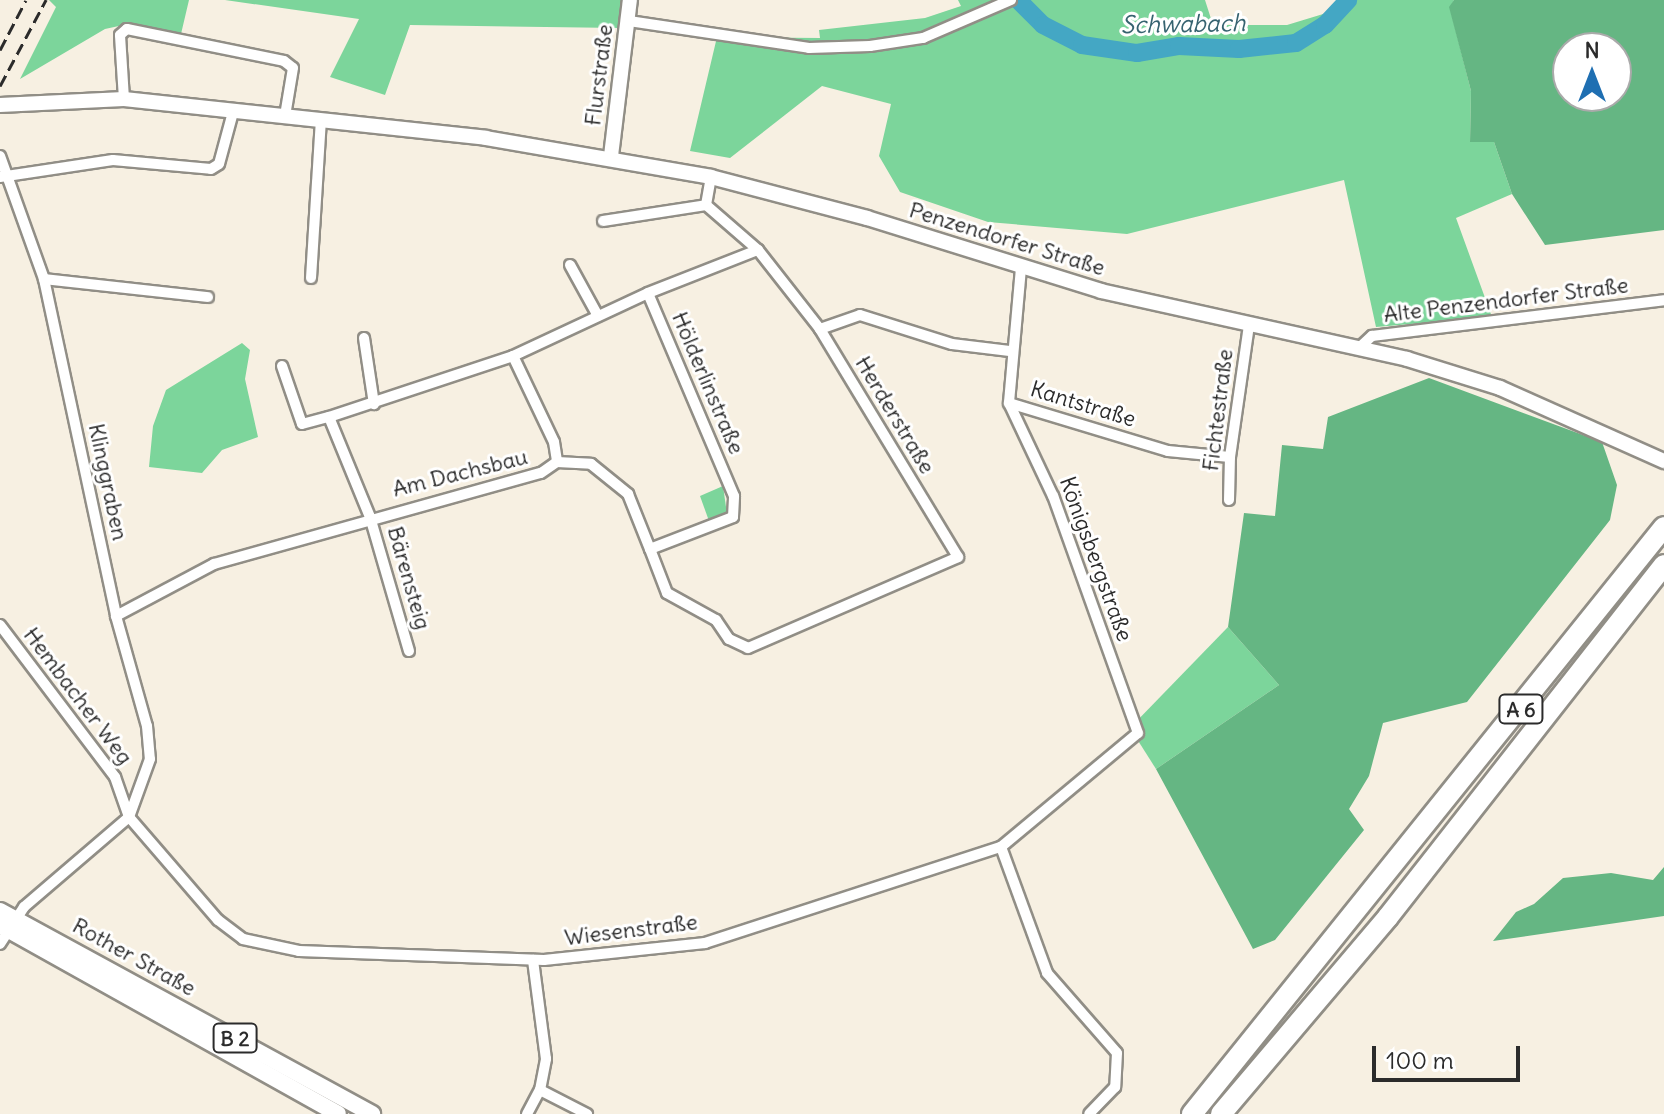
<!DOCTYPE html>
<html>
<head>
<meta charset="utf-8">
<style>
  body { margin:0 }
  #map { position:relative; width:1664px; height:1114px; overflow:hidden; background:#f7f0e2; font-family:Delius,sans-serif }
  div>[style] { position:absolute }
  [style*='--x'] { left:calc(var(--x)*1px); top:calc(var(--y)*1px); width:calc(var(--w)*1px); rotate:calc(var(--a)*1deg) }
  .green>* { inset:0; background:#7cd59b }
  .forest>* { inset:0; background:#65b683 }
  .river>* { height:18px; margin:-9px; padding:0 9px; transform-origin:9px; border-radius:9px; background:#44a7c4 }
  .roads { filter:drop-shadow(2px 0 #918e86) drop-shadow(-2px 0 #918e86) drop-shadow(0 2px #918e86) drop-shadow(0 -2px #918e86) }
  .street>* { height:10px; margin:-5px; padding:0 5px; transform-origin:5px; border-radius:5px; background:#fff }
  .secondary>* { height:14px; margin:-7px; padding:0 7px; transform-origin:7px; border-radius:7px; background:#fff }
  .primary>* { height:16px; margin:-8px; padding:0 8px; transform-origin:8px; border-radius:8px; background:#fff }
  .highway>* { height:20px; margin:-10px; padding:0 10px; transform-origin:10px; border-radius:10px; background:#fff }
  .rail>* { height:3px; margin-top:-1.5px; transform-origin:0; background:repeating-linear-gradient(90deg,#2b2b2b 0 12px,transparent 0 18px) }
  span { translate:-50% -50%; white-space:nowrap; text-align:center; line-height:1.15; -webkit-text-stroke:6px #fff; paint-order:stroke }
  .shield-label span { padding:2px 6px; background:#fff; border:2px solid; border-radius:6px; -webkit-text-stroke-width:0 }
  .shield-label { font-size:20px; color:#2b2b2b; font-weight:700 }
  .street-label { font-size:22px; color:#2b2b2b }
  .water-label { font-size:24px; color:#366370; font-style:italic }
  .north { position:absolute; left:1552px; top:32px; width:80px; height:80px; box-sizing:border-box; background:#fff; border:2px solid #aaa; border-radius:50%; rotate:0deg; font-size:22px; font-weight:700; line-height:32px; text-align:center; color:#2b2b2b }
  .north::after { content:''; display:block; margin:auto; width:28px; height:36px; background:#1f6fb2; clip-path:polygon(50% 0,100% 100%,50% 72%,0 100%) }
  .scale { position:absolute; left:1372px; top:1046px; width:148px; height:36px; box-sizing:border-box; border:4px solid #2b2b2b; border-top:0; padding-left:10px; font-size:24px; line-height:28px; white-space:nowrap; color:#2b2b2b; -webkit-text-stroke:6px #fff; paint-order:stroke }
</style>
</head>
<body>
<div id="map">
  <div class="green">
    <i style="clip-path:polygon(49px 0,189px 0,181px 34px,128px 24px,105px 29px,20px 79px,56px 7px)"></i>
    <i style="clip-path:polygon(225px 0,622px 0,620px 28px,410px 25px,385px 95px,330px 77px,359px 19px)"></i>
    <i style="clip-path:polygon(958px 0,1205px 0,1213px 25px,1287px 25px,1333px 11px,1341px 0,1454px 0,1450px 8px,1471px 91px,1470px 142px,1494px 142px,1512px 194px,1456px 218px,1492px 317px,1376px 327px,1344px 180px,1127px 234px,988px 222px,900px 192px,879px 156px,891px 104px,822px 86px,730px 158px,690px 151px,717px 37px,820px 38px,819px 30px,925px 18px,961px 6px)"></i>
    <i style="clip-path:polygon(242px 343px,250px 350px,245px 379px,258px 437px,222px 450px,202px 473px,149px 467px,153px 426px,166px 390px)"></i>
    <i style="clip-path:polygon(723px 486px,727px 514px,709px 521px,700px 496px)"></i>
    <i style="clip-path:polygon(1228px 627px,1279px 685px,1156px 769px,1130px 728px)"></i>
  </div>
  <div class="forest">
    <i style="clip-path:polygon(evenodd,1454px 0,1664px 0,1664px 230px,1545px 245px,1512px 194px,1494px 142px,1470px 142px,1471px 91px,1449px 7px,1454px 0,1616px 48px,1616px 96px,1568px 96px,1568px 48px,1616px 48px)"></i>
    <i style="clip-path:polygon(1429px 378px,1602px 442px,1617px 485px,1610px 520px,1467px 702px,1383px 723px,1369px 776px,1349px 809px,1364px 830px,1275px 940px,1253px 949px,1156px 769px,1279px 685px,1228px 627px,1244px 513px,1275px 516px,1282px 445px,1323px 449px,1328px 417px)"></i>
    <i style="clip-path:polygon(1664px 867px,1664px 916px,1493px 941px,1516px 912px,1534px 904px,1563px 878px,1611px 873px,1653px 880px)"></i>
  </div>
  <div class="river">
    <i style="--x:1018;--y:0;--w:35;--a:45"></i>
    <i style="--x:1043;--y:25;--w:44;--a:27.1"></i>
    <i style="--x:1082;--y:45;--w:56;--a:8.3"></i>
    <i style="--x:1137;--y:53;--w:43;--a:-9.5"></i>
    <i style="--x:1179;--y:46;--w:60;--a:2.9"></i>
    <i style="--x:1239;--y:49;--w:57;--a:-6"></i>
    <i style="--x:1296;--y:43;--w:34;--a:-32"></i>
    <i style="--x:1325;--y:25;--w:34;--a:-47"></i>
  </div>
  <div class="roads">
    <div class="street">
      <i style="--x:629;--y:21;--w:182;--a:8.5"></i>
      <i style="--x:809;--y:48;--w:61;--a:-1.9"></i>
      <i style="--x:870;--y:46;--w:54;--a:-8.6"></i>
      <i style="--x:923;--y:38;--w:96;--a:-23.4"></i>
      <i style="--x:124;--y:99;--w:64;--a:-93.6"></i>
      <i style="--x:120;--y:35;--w:9;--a:-41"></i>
      <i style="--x:127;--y:29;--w:160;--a:11.5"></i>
      <i style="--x:284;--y:61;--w:11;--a:38"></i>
      <i style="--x:293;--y:68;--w:49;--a:99.5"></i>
      <i style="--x:0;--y:156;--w:131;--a:70.3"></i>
      <i style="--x:44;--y:279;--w:345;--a:77.9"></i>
      <i style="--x:116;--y:616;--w:114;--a:74.3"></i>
      <i style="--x:147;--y:726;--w:33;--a:85"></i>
      <i style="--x:150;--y:759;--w:62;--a:109.9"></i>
      <i style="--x:129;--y:817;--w:138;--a:139.4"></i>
      <i style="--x:24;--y:907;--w:44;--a:123"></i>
      <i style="--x:0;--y:177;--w:114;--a:-8.6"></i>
      <i style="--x:113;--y:160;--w:98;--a:5.2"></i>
      <i style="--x:211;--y:169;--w:9;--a:-32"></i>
      <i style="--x:219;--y:164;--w:54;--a:-74.9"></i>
      <i style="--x:603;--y:221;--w:104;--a:-8.8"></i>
      <i style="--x:570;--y:265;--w:58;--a:61.2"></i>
      <i style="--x:1021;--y:268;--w:136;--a:95.1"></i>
      <i style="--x:1009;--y:403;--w:166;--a:16.8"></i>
      <i style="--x:1168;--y:451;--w:62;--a:5.5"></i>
      <i style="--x:311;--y:278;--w:158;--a:-86.4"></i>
      <i style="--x:44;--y:279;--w:165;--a:6.3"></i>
      <i style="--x:820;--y:329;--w:42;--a:-19.3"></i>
      <i style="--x:860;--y:315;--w:96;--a:17.5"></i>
      <i style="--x:952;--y:344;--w:58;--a:6.9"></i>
      <i style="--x:364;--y:338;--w:67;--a:81.4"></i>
      <i style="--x:1359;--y:348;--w:18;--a:-43"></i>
      <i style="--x:1372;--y:336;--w:294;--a:-7"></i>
      <i style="--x:513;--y:356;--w:149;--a:-25"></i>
      <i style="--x:282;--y:366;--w:61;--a:71"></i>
      <i style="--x:302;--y:424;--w:28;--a:-15"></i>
      <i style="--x:557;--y:462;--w:34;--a:3"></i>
      <i style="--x:591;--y:464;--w:48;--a:39"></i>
      <i style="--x:628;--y:494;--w:59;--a:68.2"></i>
      <i style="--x:650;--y:549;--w:89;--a:-21.1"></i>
      <i style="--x:733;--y:517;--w:21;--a:-87"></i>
      <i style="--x:734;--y:496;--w:220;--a:-113"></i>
      <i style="--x:648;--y:293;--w:118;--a:-21.4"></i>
      <i style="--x:1229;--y:500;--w:43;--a:-88.7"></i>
      <i style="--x:1230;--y:457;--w:133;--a:-81.8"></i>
      <i style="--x:650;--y:549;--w:47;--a:68.9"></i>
      <i style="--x:667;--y:593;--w:56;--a:28.9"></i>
      <i style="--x:716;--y:620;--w:23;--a:56"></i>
      <i style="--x:729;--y:639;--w:21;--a:25"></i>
      <i style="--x:748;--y:648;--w:229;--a:-23.4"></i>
      <i style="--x:958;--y:557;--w:267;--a:-121.2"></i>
      <i style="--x:820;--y:329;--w:100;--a:-128.1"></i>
      <i style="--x:758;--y:250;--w:69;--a:-139.1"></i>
      <i style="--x:706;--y:205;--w:28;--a:-80"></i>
      <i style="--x:116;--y:616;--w:111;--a:-28"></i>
      <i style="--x:214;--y:564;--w:339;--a:-15.6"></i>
      <i style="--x:541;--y:473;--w:19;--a:-35"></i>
      <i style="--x:0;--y:625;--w:191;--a:52.9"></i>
      <i style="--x:115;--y:777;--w:42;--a:70.7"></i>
      <i style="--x:129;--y:817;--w:136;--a:49.2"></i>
      <i style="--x:218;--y:920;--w:31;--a:37"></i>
      <i style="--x:243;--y:939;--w:57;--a:12.1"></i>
      <i style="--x:299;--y:951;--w:245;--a:2.1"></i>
      <i style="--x:544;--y:960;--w:162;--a:-6"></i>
      <i style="--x:705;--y:943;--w:311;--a:-18"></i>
      <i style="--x:1001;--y:847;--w:178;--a:-39.8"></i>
      <i style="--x:1138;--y:733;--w:252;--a:-109.7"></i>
      <i style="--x:1053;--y:496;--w:103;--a:-115.3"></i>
      <i style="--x:409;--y:651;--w:140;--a:-106.2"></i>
      <i style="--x:370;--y:517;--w:108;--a:-112.3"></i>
      <i style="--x:329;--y:417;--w:194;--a:-18.3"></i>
      <i style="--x:513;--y:356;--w:95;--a:64.5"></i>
      <i style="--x:554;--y:442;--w:20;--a:81"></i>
      <i style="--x:1001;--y:847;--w:134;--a:69.9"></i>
      <i style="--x:1047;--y:973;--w:106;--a:48.8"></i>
      <i style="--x:1117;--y:1053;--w:34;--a:93"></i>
      <i style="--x:1115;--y:1087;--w:37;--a:134"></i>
      <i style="--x:540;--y:1090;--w:53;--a:27.1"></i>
      <i style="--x:527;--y:1114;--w:27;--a:-62"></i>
      <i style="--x:540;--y:1090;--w:32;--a:-79"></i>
      <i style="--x:546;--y:1059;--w:100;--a:-97.5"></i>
    </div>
    <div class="secondary">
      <i style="--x:0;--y:105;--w:124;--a:-2.8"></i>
      <i style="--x:124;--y:99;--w:364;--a:6.1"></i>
      <i style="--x:486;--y:138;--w:228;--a:9.8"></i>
      <i style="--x:711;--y:177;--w:161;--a:14.7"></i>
      <i style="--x:867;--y:218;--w:245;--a:17.3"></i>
      <i style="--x:1101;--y:291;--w:313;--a:12.5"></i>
      <i style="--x:1407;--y:359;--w:97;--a:17.3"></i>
      <i style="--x:1500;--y:388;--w:180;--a:24"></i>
      <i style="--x:611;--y:156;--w:157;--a:-83.1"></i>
    </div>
    <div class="primary">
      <i style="--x:0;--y:911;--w:424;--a:28.6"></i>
      <i style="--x:0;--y:925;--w:387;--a:29.2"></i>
    </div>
    <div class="highway">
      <i style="--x:1192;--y:1114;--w:753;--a:-51.2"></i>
      <i style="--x:1221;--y:1114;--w:258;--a:-49.7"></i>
      <i style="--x:1388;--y:917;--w:447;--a:-51.9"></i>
    </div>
  </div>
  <div class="rail">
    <i style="--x:0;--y:50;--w:56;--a:-62.5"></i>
    <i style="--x:0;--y:86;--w:98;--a:-61.9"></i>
  </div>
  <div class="shield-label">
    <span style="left:1521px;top:709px">A 6</span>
    <span style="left:235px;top:1038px">B 2</span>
  </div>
  <div class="street-label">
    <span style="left:599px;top:75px;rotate:-83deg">Flurstraße</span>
    <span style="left:1007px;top:239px;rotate:17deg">Penzendorfer Straße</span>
    <span style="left:1506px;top:300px;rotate:-7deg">Alte Penzendorfer Straße</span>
    <span style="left:708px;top:383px;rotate:67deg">Hölderlinstraße</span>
    <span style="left:1083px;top:404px;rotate:17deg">Kantstraße</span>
    <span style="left:1218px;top:410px;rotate:-83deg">Fichtestraße</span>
    <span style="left:895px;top:415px;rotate:59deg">Herderstraße</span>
    <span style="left:460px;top:473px;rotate:-14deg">Am Dachsbau</span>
    <span style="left:108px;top:482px;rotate:78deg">Klinggraben</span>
    <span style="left:1096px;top:559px;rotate:70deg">Königsbergstraße</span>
    <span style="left:409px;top:578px;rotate:74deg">Bärensteig</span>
    <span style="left:78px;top:696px;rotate:53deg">Hembacher Weg</span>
    <span style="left:631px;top:930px;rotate:-7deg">Wiesenstraße</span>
    <span style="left:134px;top:957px;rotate:29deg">Rother Straße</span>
  </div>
  <div class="water-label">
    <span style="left:1183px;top:24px;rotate:-1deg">Schwabach</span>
  </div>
  <div class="north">N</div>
  <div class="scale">100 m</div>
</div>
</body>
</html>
